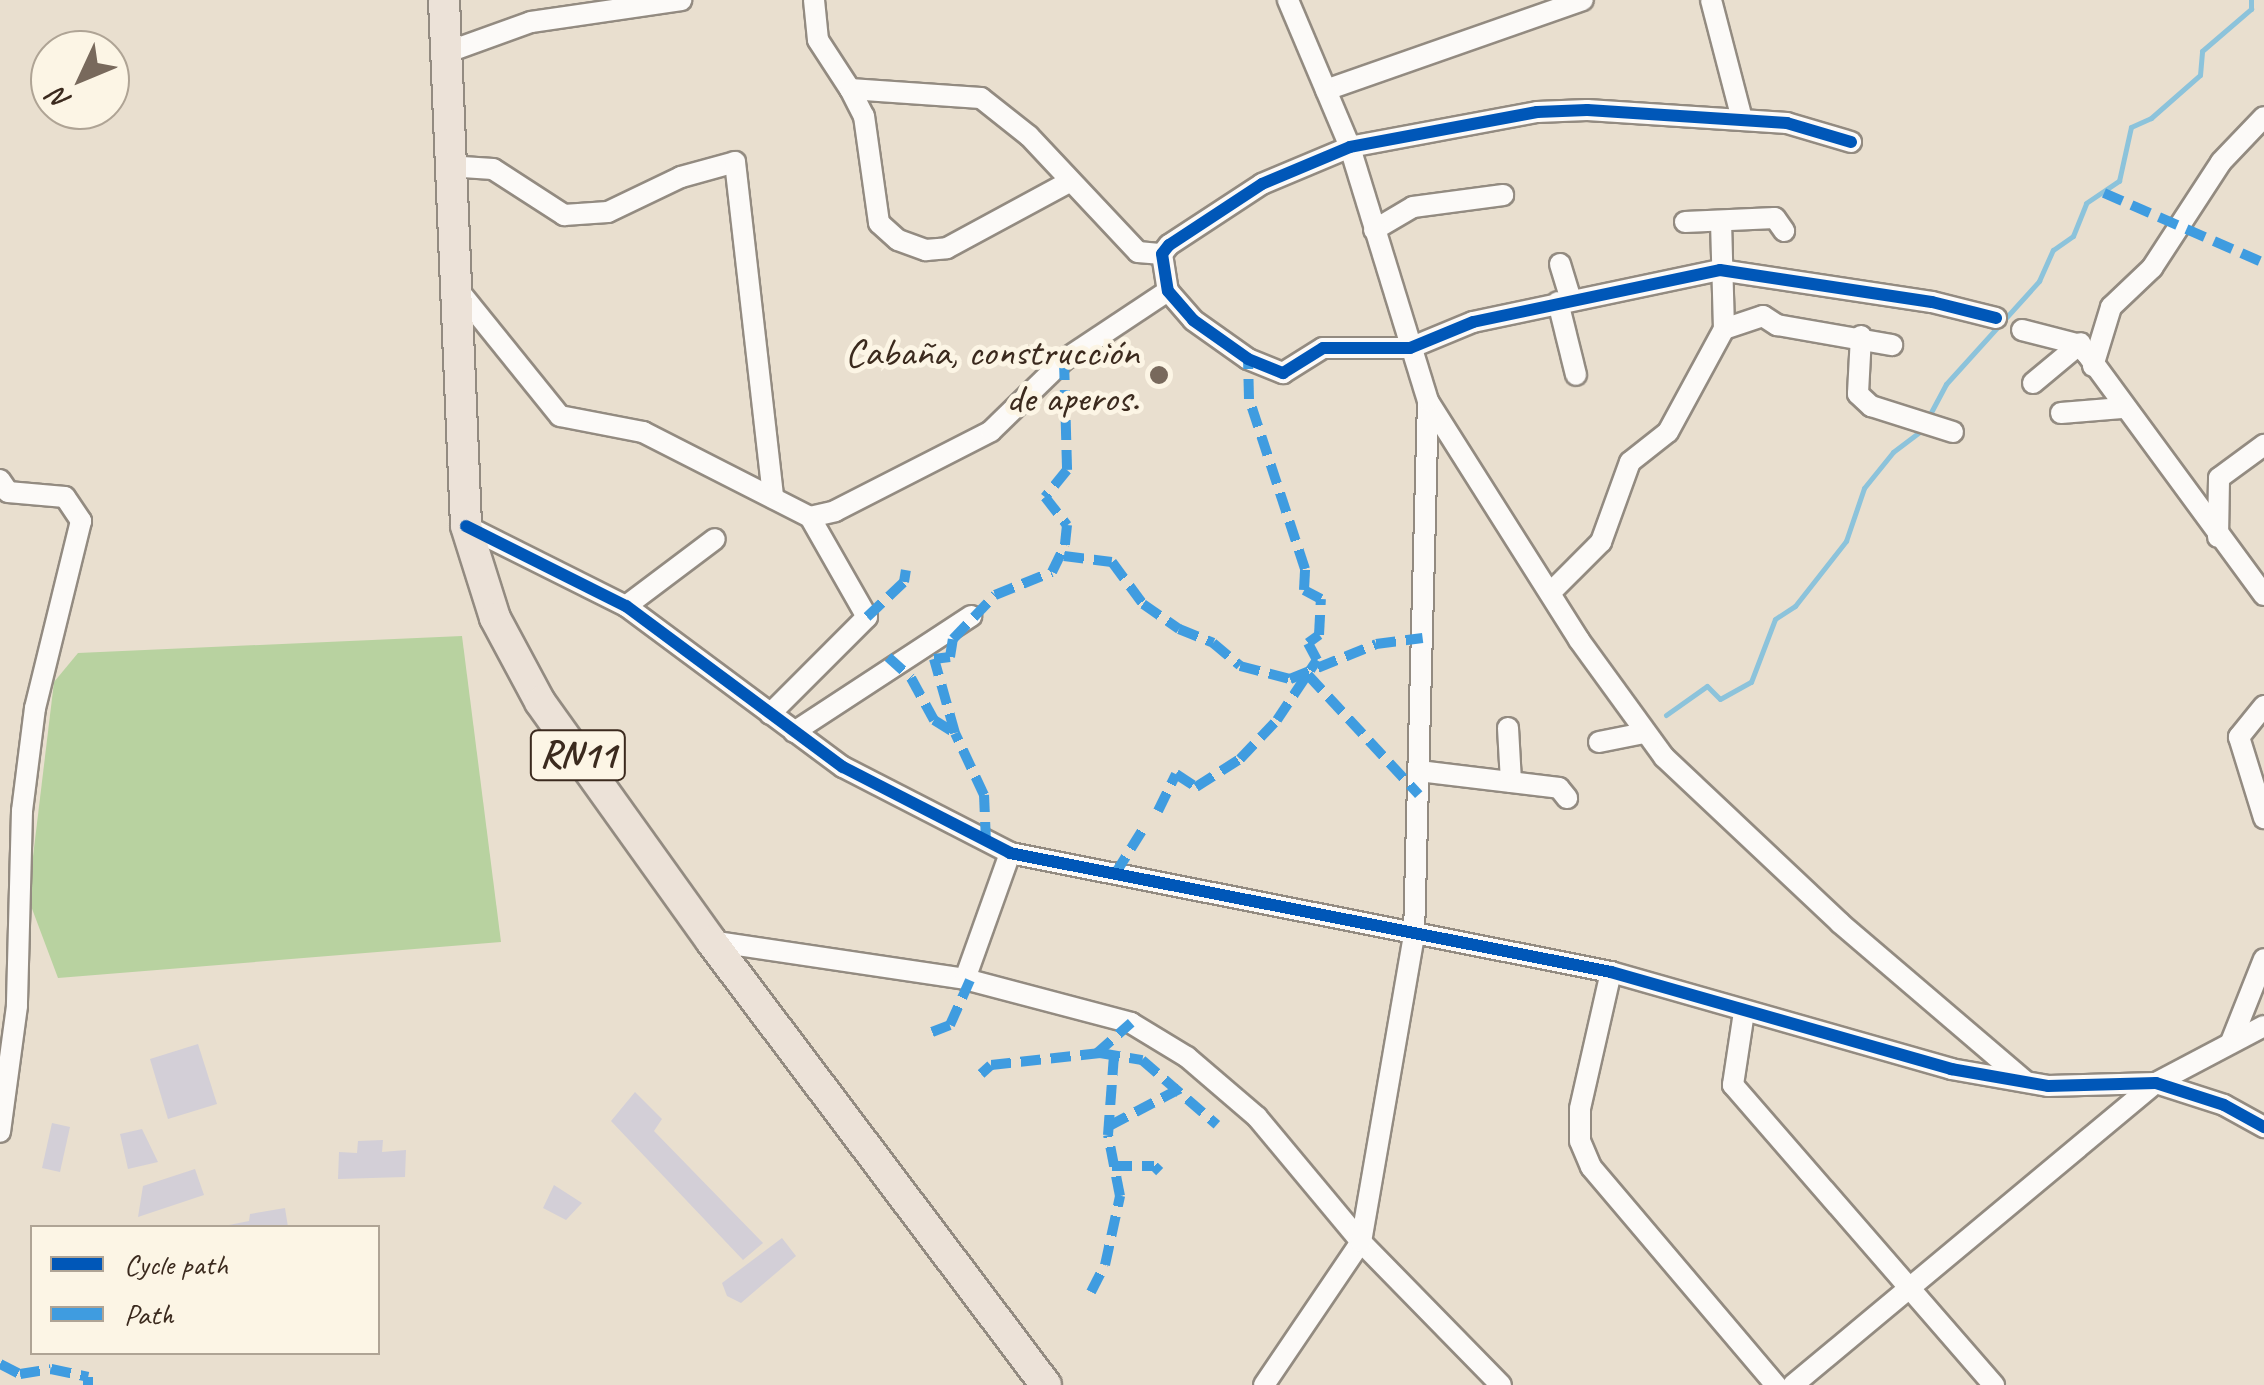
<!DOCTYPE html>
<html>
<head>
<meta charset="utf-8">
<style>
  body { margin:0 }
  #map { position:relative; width:2264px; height:1385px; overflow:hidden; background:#e9dfcf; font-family:Caveat,sans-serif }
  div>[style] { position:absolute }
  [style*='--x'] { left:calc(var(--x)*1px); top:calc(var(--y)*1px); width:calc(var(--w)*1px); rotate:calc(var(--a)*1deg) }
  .industrial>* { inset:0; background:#d3cfd7 }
  .green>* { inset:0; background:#b8d2a0 }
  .stream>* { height:5px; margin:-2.5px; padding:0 2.5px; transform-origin:2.5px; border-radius:2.5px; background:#8cc3db }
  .roads { filter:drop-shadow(2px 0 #938b81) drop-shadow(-2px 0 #938b81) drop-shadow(0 2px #938b81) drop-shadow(0 -2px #938b81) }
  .minor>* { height:20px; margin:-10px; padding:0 10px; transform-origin:10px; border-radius:10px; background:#fcfaf8 }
  .primary>* { height:30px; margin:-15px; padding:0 15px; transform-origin:15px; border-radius:15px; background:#ece2d8 }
  .quiet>* { height:10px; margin-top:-5px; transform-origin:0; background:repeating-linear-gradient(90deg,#3f9ce0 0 20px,transparent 0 30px) }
  .cycleway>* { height:12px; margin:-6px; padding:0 6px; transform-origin:6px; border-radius:6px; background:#0057b8 }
  .dots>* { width:28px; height:28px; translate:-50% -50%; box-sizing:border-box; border:5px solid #fcf5e5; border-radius:50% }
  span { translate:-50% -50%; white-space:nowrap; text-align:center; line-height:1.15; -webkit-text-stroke:10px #fcf5e5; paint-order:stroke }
  .shield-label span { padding:2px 8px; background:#fcf5e5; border:2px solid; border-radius:8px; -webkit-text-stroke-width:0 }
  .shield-label { font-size:38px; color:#3b2a1e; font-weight:700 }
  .poi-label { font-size:40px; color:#3b2a1e }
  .right { translate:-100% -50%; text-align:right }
  .legend { position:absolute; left:30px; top:1225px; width:350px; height:130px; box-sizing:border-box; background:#fcf5e5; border:2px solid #afa495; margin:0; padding:12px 18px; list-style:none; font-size:30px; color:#3b2a1e }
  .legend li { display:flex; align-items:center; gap:20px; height:50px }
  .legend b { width:50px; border:2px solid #afa495 }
  .north { position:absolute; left:30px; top:30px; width:100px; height:100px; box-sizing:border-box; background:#fcf5e5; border:2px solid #afa495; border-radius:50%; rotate:226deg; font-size:28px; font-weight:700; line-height:40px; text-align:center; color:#3b2a1e }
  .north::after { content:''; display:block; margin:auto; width:35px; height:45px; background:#78695c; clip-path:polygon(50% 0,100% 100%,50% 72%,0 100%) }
</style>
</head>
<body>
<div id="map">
  <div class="industrial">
    <i style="clip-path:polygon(198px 1044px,217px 1104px,168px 1119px,150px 1059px)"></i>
    <i style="clip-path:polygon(635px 1092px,662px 1119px,654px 1131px,763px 1243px,743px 1260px,611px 1121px)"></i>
    <i style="clip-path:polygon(52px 1123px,70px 1127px,60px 1172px,42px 1168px)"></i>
    <i style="clip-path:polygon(142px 1129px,158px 1162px,128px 1169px,120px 1134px)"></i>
    <i style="clip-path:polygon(383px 1140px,382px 1152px,406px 1150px,405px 1177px,338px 1179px,339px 1152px,357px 1153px,358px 1141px)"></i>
    <i style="clip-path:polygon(195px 1169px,204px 1195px,138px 1217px,143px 1186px)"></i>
    <i style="clip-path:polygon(554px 1185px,582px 1203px,566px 1220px,543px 1208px)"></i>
    <i style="clip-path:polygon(285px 1208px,288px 1227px,219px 1227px,249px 1221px,250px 1214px)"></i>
    <i style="clip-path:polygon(782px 1238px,796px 1256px,741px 1303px,727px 1296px,722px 1283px)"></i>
  </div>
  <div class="green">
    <i style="clip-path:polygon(462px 636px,501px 942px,58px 978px,28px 898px,54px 682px,78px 653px)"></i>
  </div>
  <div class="stream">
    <i style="--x:1929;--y:416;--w:36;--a:-62"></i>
    <i style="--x:1946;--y:384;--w:139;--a:-47.9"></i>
    <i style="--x:2039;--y:281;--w:34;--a:-66"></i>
    <i style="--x:2053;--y:250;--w:24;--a:-35"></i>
    <i style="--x:2073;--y:236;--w:35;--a:-68"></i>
    <i style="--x:2086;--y:203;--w:40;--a:-34"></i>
    <i style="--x:2119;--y:181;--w:55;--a:-77.5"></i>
    <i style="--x:2131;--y:127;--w:22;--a:-24"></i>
    <i style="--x:2151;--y:118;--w:65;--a:-41.3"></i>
    <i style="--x:2200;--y:75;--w:24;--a:-85"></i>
    <i style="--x:2202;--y:51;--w:65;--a:-40.6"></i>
    <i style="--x:2251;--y:9;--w:9;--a:-90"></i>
    <i style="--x:1666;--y:715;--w:50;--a:-35.3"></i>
    <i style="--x:1707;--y:686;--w:18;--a:45"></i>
    <i style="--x:1720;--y:699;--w:35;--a:-29"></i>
    <i style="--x:1751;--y:682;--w:67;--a:-69.1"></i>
    <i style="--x:1775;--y:619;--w:24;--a:-33"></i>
    <i style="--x:1795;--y:606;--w:83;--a:-51.9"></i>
    <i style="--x:1846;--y:541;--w:56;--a:-71.2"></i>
    <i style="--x:1864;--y:488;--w:46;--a:-51.1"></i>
    <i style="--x:1893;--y:452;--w:36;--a:-37"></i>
  </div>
  <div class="roads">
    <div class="minor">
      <i style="--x:814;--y:0;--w:40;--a:84.3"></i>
      <i style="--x:818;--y:40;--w:59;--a:56.9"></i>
      <i style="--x:850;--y:89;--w:131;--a:3.9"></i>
      <i style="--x:981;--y:98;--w:61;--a:38.4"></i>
      <i style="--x:1029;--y:136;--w:159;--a:46.8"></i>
      <i style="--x:1138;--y:252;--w:24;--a:5"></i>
      <i style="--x:1711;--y:0;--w:123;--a:75.4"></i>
      <i style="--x:445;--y:53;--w:91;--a:-19.8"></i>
      <i style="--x:531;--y:22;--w:152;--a:-8.3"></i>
      <i style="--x:850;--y:89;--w:30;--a:63"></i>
      <i style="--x:864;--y:116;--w:108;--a:82"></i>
      <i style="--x:879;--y:223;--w:25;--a:42"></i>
      <i style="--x:898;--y:240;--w:30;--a:20"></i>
      <i style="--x:926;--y:250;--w:21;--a:-5"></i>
      <i style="--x:947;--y:248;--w:139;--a:-28.4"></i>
      <i style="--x:1326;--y:90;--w:272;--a:-19.3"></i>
      <i style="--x:1851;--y:142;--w:67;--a:-163.5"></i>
      <i style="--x:1787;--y:123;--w:200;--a:-176.3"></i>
      <i style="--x:1587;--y:110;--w:50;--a:177.7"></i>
      <i style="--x:1537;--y:112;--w:190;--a:169.4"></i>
      <i style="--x:1350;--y:147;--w:95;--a:157.2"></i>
      <i style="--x:1262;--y:184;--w:111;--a:146.7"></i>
      <i style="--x:1169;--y:245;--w:11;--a:128"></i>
      <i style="--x:1162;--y:254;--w:37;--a:81"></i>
      <i style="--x:1168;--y:291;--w:38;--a:49"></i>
      <i style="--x:1193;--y:320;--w:67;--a:35.3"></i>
      <i style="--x:1248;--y:359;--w:38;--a:22"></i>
      <i style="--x:1283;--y:373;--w:47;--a:-32"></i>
      <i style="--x:1323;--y:348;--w:87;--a:0"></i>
      <i style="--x:1410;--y:348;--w:68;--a:-22.4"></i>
      <i style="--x:1473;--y:322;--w:252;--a:-11.9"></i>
      <i style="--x:1720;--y:270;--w:214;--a:8.6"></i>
      <i style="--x:1932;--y:302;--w:66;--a:14"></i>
      <i style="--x:447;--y:166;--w:46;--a:3.7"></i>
      <i style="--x:493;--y:169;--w:85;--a:32.9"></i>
      <i style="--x:564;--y:215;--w:44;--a:-3.9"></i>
      <i style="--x:608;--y:212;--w:81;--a:-25.6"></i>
      <i style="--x:681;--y:177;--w:56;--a:-15.5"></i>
      <i style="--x:735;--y:162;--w:338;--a:83.5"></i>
      <i style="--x:1685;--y:222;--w:90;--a:-2.5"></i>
      <i style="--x:1775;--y:218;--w:16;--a:55"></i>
      <i style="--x:1374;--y:230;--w:45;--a:-30.5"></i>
      <i style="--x:1413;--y:207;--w:91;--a:-7.6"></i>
      <i style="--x:1560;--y:264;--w:37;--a:73"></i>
      <i style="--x:455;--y:286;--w:167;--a:51.1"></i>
      <i style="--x:560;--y:416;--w:85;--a:10.9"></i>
      <i style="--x:643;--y:432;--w:187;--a:27"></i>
      <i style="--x:810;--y:517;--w:26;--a:-13"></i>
      <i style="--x:835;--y:511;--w:175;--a:-27.1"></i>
      <i style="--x:991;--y:431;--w:102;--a:-44.2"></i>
      <i style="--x:1064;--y:360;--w:125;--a:-33.6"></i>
      <i style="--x:1558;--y:302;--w:75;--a:76.1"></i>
      <i style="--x:1724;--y:329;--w:41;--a:-18.4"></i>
      <i style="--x:1763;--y:316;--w:17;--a:33"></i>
      <i style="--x:1777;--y:325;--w:117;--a:9.9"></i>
      <i style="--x:2022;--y:330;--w:57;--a:14.3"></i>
      <i style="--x:2077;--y:344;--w:14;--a:45"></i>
      <i style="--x:2087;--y:354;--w:299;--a:53.7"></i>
      <i style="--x:1861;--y:336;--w:58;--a:93"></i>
      <i style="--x:1858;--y:394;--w:18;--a:43"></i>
      <i style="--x:1871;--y:406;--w:86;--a:17.6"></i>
      <i style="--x:2093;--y:366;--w:62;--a:-73"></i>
      <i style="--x:2111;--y:307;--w:57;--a:-43.6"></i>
      <i style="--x:2152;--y:268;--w:126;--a:-56.9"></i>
      <i style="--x:2221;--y:162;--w:62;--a:-46.3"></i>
      <i style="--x:2033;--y:383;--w:62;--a:-39.8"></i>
      <i style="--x:1428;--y:401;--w:283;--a:57.7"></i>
      <i style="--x:1579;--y:640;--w:145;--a:54"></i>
      <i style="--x:1664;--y:757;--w:242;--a:43.3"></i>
      <i style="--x:1840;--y:923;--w:243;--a:40.5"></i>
      <i style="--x:2061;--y:413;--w:61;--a:-4.7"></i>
      <i style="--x:0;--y:480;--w:14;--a:56"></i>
      <i style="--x:8;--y:492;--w:57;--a:5"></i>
      <i style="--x:65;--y:497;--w:29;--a:56"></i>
      <i style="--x:81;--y:521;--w:193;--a:103.8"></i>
      <i style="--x:35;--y:708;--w:104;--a:97.2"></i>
      <i style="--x:22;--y:811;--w:195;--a:91.5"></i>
      <i style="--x:17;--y:1006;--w:127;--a:97.7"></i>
      <i style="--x:466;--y:526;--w:179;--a:26.6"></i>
      <i style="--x:626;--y:606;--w:270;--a:36.6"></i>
      <i style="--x:843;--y:767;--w:188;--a:27.2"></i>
      <i style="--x:1010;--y:853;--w:613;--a:11.2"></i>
      <i style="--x:1611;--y:972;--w:354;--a:15.9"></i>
      <i style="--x:1951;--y:1069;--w:98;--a:9.9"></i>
      <i style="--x:2048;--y:1086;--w:108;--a:-1.6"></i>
      <i style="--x:2156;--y:1083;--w:71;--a:17.9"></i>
      <i style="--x:2224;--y:1105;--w:46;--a:28.8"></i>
      <i style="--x:2218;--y:537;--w:59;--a:-89"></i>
      <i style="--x:2219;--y:478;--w:56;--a:-36.3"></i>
      <i style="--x:1553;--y:590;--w:68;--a:-45"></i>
      <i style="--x:1601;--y:542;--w:85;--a:-70.1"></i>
      <i style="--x:1630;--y:462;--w:48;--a:-38.3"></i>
      <i style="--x:1668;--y:432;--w:117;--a:-61.5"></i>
      <i style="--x:1724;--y:329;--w:108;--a:-91.6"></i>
      <i style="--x:626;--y:606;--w:111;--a:-37"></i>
      <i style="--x:2264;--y:706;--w:40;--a:129"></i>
      <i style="--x:2239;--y:737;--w:85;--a:72.8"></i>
      <i style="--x:770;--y:714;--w:137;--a:-45"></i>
      <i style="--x:867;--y:617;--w:115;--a:-119.7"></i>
      <i style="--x:1508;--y:728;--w:54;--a:86.8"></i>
      <i style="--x:794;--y:732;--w:212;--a:-33.2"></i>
      <i style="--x:1599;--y:742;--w:46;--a:-11.3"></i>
      <i style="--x:1419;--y:771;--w:141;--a:6.9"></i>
      <i style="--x:1559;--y:788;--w:13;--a:51"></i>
      <i style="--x:711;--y:941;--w:257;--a:8.5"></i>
      <i style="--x:965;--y:979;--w:172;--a:14.8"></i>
      <i style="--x:1131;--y:1023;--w:66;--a:31.3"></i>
      <i style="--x:1187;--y:1057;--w:92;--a:40.6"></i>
      <i style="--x:1257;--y:1117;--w:163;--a:50.2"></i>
      <i style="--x:1361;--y:1242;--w:200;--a:45.6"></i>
      <i style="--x:1611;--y:972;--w:140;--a:102.8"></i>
      <i style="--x:1580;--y:1109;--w:32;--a:90"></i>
      <i style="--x:1580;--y:1141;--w:28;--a:67"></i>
      <i style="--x:1591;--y:1167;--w:286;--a:49.7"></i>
      <i style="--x:965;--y:979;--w:134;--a:-70.3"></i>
      <i style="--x:1744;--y:1012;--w:74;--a:98.6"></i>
      <i style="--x:1733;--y:1085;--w:398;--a:49"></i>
      <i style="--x:2231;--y:1042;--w:89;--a:-68.3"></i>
      <i style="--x:1264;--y:1385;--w:173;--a:-55.9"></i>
      <i style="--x:1361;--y:1242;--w:312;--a:-80.2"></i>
      <i style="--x:1414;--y:935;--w:534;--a:-88.5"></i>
      <i style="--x:1428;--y:401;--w:266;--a:-107.1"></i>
      <i style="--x:1350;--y:147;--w:160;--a:-112.9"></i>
      <i style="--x:1793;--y:1385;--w:472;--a:-39.8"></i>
      <i style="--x:2156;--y:1083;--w:122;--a:-27.8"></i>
    </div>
    <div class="primary">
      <i style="--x:444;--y:0;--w:526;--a:87.6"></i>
      <i style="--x:466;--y:526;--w:96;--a:72.5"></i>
      <i style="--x:495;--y:618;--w:95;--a:61.8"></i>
      <i style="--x:540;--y:702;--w:294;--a:54.4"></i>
      <i style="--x:711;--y:941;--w:556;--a:52.97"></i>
    </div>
  </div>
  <div class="quiet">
    <i style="--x:2104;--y:193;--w:175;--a:23.6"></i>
    <i style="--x:1064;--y:360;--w:110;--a:88.4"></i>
    <i style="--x:1067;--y:470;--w:35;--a:129"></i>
    <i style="--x:1045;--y:497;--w:36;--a:52"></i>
    <i style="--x:1067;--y:525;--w:31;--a:96"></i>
    <i style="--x:1064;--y:556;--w:48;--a:7.1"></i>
    <i style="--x:1112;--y:562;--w:52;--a:53.6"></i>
    <i style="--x:1143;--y:604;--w:44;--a:34.8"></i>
    <i style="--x:1179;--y:629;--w:37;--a:22"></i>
    <i style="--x:1213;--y:643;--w:35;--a:40"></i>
    <i style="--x:1240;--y:666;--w:52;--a:14.6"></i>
    <i style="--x:1290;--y:679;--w:93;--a:-22.1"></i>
    <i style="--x:1376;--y:644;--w:47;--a:-7.3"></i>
    <i style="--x:867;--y:617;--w:51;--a:-43.4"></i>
    <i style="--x:904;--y:582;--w:12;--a:-81"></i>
    <i style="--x:888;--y:657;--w:31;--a:42"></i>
    <i style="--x:911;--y:678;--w:48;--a:61.3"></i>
    <i style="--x:934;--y:720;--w:25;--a:32"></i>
    <i style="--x:1308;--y:675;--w:163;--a:47.2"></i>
    <i style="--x:1158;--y:811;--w:41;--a:-64.1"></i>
    <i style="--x:1176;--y:774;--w:24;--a:33"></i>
    <i style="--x:1196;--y:787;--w:52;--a:-32.5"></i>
    <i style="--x:1240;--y:759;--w:54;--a:-46.5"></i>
    <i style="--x:1277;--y:720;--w:72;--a:-56.3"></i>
    <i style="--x:1317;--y:660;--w:19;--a:-118"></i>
    <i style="--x:1308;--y:643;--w:14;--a:-36"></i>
    <i style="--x:1319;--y:635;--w:36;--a:-87"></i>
    <i style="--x:1321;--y:599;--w:19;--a:-152"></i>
    <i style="--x:1304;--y:590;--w:21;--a:-87"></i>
    <i style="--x:1305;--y:569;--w:179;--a:-108.2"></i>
    <i style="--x:1249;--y:399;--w:40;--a:-91.4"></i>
    <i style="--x:986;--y:842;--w:47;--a:-92.4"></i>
    <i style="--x:984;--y:795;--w:68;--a:-115.1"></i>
    <i style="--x:955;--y:733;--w:77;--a:-105.8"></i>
    <i style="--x:934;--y:659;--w:16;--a:-7"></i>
    <i style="--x:950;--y:657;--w:18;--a:-81"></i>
    <i style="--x:953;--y:639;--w:61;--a:-46.3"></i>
    <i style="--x:995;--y:595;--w:61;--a:-22"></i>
    <i style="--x:1052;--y:572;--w:30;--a:-64"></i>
    <i style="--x:1115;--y:874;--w:57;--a:-58"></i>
    <i style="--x:932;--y:1032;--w:19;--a:-21"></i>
    <i style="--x:950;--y:1025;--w:49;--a:-66"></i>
    <i style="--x:1096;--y:1054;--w:47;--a:-41.5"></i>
    <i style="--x:981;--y:1074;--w:13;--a:-42"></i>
    <i style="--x:991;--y:1065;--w:110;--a:-6.3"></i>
    <i style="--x:1100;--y:1053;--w:43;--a:9.5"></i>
    <i style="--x:1142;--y:1060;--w:99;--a:40.9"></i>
    <i style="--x:1109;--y:1126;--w:81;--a:-27.8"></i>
    <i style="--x:1112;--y:1166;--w:42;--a:0"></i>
    <i style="--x:1154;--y:1166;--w:8;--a:45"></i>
    <i style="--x:1091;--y:1292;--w:30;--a:-63"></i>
    <i style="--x:1105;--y:1265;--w:71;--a:-77.7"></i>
    <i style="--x:1120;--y:1196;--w:62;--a:-101.1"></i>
    <i style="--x:1108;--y:1135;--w:79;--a:-85.7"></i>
    <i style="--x:0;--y:1364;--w:22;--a:27"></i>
    <i style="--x:20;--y:1374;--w:31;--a:-9"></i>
    <i style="--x:51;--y:1369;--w:38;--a:12"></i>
    <i style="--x:88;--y:1377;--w:8;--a:90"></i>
  </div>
  <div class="cycleway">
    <i style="--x:1851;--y:142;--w:67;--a:-163.5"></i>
    <i style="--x:1787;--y:123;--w:200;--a:-176.3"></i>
    <i style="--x:1587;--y:110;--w:50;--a:177.7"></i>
    <i style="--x:1537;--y:112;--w:190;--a:169.4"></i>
    <i style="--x:1350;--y:147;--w:95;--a:157.2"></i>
    <i style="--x:1262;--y:184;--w:111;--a:146.7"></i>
    <i style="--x:1169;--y:245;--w:11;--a:128"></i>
    <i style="--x:1162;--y:254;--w:37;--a:81"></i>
    <i style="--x:1168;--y:291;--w:38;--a:49"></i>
    <i style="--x:1193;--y:320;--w:67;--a:35.3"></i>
    <i style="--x:1248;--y:359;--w:38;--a:22"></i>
    <i style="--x:1283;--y:373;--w:47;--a:-32"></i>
    <i style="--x:1323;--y:348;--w:87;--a:0"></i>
    <i style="--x:1410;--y:348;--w:68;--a:-22.4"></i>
    <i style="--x:1473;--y:322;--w:252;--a:-11.9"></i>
    <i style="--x:1720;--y:270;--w:214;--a:8.6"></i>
    <i style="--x:1932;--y:302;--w:66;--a:14"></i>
    <i style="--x:466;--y:526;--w:179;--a:26.6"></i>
    <i style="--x:626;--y:606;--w:270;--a:36.6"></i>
    <i style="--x:843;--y:767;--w:188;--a:27.2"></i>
    <i style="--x:1010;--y:853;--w:613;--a:11.2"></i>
    <i style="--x:1611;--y:972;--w:354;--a:15.9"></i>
    <i style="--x:1951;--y:1069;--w:98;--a:9.9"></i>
    <i style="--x:2048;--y:1086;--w:108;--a:-1.6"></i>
    <i style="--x:2156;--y:1083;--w:71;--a:17.9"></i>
    <i style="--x:2224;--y:1105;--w:46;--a:28.8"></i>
  </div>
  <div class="dots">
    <i style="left:1159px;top:375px;background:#78695c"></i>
  </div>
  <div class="shield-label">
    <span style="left:578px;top:755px">RN11</span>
  </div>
  <div class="poi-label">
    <span class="right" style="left:1139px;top:375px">Cabaña, construcción<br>de aperos.</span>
  </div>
  <ul class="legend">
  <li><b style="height:12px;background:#0057b8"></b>Cycle path</li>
  <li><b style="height:12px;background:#3f9ce0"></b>Path</li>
  </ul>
  <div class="north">N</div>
</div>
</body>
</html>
